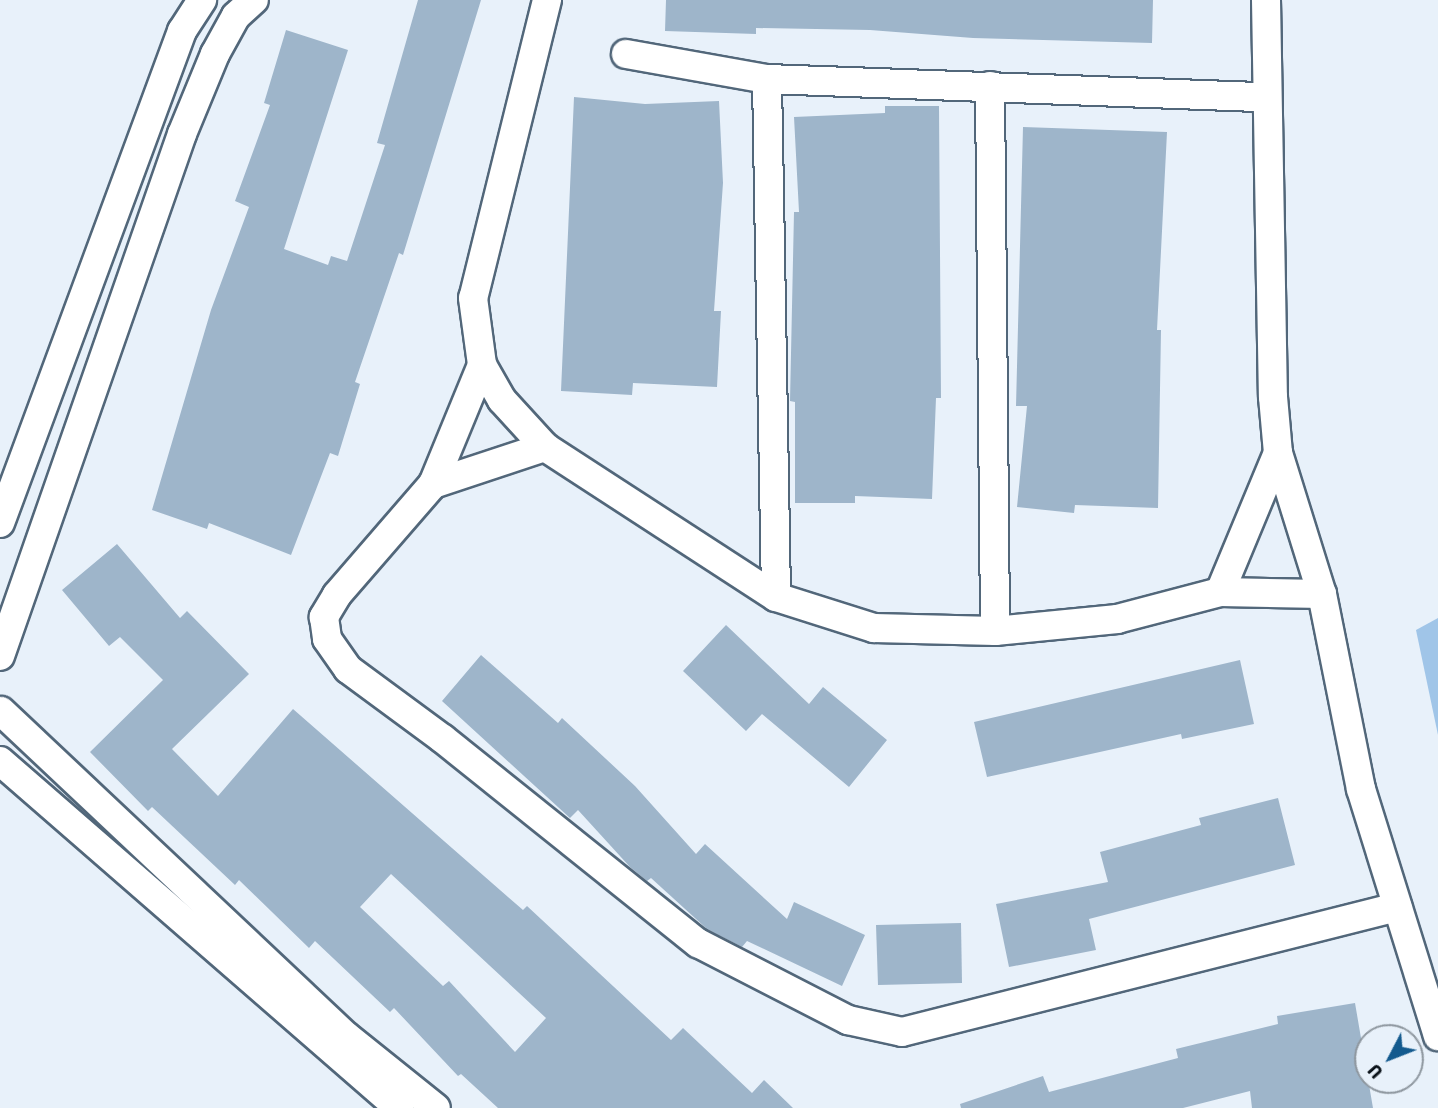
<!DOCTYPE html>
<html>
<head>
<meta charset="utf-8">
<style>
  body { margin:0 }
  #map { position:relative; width:1438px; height:1108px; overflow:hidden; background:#e8f1fa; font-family:"Asap Condensed",sans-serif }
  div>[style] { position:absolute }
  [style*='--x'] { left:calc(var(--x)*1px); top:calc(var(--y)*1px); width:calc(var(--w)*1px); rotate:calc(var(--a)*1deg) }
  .water>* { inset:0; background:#a0c5e8 }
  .building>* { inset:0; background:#9eb5ca }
  .roads { filter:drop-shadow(2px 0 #52677a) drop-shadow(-2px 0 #52677a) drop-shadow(0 2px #52677a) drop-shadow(0 -2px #52677a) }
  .street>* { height:28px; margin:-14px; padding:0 14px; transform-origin:14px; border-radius:14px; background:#fff }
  span { translate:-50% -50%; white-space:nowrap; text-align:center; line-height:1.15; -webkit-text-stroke:7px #e8f1fa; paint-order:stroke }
  .north { position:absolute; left:1354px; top:1024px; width:70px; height:70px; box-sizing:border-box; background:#e8f1fa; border:2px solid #8e979f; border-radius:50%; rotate:228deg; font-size:19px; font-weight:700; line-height:28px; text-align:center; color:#081017 }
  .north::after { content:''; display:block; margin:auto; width:24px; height:32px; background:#135a8e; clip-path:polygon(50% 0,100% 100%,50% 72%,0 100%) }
</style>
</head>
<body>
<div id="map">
  <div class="water">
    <i style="clip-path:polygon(1438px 618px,1438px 735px,1416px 630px)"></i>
  </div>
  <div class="building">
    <i style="clip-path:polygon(418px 0,481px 0,403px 255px,399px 253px,355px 382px,360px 384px,338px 456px,330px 453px,291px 555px,209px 523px,207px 529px,152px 510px,211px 310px,249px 207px,235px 201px,270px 105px,264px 103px,286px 30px,348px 50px,284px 249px,328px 265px,331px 256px,347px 261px,385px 145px,377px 143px)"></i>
    <i style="clip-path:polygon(666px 0,1153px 0,1152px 43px,973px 38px,870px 30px,756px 28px,756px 34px,665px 31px)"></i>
    <i style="clip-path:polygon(574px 97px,645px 104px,719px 101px,723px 183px,714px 311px,721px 311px,717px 387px,633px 383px,632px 395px,561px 391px)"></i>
    <i style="clip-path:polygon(885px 106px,939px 106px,941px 398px,936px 398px,932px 499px,855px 496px,855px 503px,795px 503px,795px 402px,790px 401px,794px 212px,799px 212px,794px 117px,885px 113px)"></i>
    <i style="clip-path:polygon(1023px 127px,1167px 132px,1157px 330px,1161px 330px,1158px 508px,1075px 505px,1074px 513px,1017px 507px,1027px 406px,1016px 406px)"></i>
    <i style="clip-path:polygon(evenodd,117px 544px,180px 618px,187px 611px,249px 674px,172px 749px,218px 796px,293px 709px,523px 910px,527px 906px,671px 1040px,683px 1028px,752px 1093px,764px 1080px,793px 1108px,498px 1108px,461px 1074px,458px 1076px,394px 1008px,390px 1012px,315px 941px,309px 948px,239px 880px,235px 885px,152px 807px,148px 811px,90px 752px,163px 680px,120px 637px,109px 646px,62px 590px,117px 544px,391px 874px,546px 1018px,515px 1052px,449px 981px,443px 986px,360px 907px,391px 874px)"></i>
    <i style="clip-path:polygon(726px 625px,809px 704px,823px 687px,887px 740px,849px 787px,762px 714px,746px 731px,683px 671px)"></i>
    <i style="clip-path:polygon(481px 655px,558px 723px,562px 718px,635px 786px,696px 854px,705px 844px,787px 919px,794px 902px,865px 935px,842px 986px,747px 941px,742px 947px,707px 929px,651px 878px,647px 881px,630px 867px,578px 810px,570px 818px,442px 701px)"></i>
    <i style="clip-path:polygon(1240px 660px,1254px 724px,1182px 739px,1181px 734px,987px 777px,974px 722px)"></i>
    <i style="clip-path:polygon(1278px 798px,1295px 865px,1089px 919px,1096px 950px,1009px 967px,996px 904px,1108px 882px,1100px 852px,1201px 825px,1199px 818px)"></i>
    <i style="clip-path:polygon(961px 923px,962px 983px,878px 985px,876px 925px)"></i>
    <i style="clip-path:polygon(1355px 1003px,1373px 1108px,1252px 1108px,1250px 1091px,1183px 1108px,961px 1108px,960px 1104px,1043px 1076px,1049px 1092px,1178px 1058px,1176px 1049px,1278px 1024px,1277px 1016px)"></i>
  </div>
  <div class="roads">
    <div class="street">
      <i style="--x:547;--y:0;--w:307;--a:103.9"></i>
      <i style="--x:473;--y:298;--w:68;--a:82.3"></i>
      <i style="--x:482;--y:365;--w:40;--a:60.3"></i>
      <i style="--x:502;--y:400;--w:64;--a:47.5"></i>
      <i style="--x:545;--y:447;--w:275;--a:33"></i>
      <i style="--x:776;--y:597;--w:103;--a:17.6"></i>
      <i style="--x:874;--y:628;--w:121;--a:1.4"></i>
      <i style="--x:995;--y:631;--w:123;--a:-5.6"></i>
      <i style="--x:1117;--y:619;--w:106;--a:-14.7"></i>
      <i style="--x:1220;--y:592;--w:102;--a:1.1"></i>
      <i style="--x:1266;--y:0;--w:397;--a:89"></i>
      <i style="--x:1273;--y:397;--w:56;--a:84.9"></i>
      <i style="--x:1278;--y:453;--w:148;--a:72.7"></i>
      <i style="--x:1322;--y:594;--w:199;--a:78.7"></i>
      <i style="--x:1361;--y:789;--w:259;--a:72.7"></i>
      <i style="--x:626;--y:54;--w:143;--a:10.1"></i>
      <i style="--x:767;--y:79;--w:498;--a:2.1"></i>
      <i style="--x:767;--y:79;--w:518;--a:89"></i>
      <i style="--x:990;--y:86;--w:545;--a:89.47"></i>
      <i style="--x:482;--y:365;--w:129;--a:112.4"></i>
      <i style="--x:433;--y:484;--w:147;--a:130.9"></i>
      <i style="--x:337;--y:595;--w:26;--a:121"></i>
      <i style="--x:324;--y:617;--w:22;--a:82"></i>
      <i style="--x:327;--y:639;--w:37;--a:55"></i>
      <i style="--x:348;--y:669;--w:118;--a:36.4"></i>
      <i style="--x:443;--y:739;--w:327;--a:38.7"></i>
      <i style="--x:698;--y:943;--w:169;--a:27.2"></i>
      <i style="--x:848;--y:1020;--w:55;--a:12.5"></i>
      <i style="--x:902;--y:1032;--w:511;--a:-14.17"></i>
      <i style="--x:433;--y:484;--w:118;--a:-18.3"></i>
      <i style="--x:0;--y:523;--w:525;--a:-69.7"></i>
      <i style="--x:182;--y:31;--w:37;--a:-57"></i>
      <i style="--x:1220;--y:592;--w:151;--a:-67.4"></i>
      <i style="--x:0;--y:656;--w:553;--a:-70.78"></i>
      <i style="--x:182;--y:134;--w:87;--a:-67.6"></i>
      <i style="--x:215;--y:54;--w:43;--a:-61.1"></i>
      <i style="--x:236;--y:16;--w:24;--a:-42"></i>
      <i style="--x:1;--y:711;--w:474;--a:43.3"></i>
      <i style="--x:346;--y:1036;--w:115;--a:38.7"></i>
      <i style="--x:0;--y:761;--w:529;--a:41.01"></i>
    </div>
  </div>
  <div class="north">U</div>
</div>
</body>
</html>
